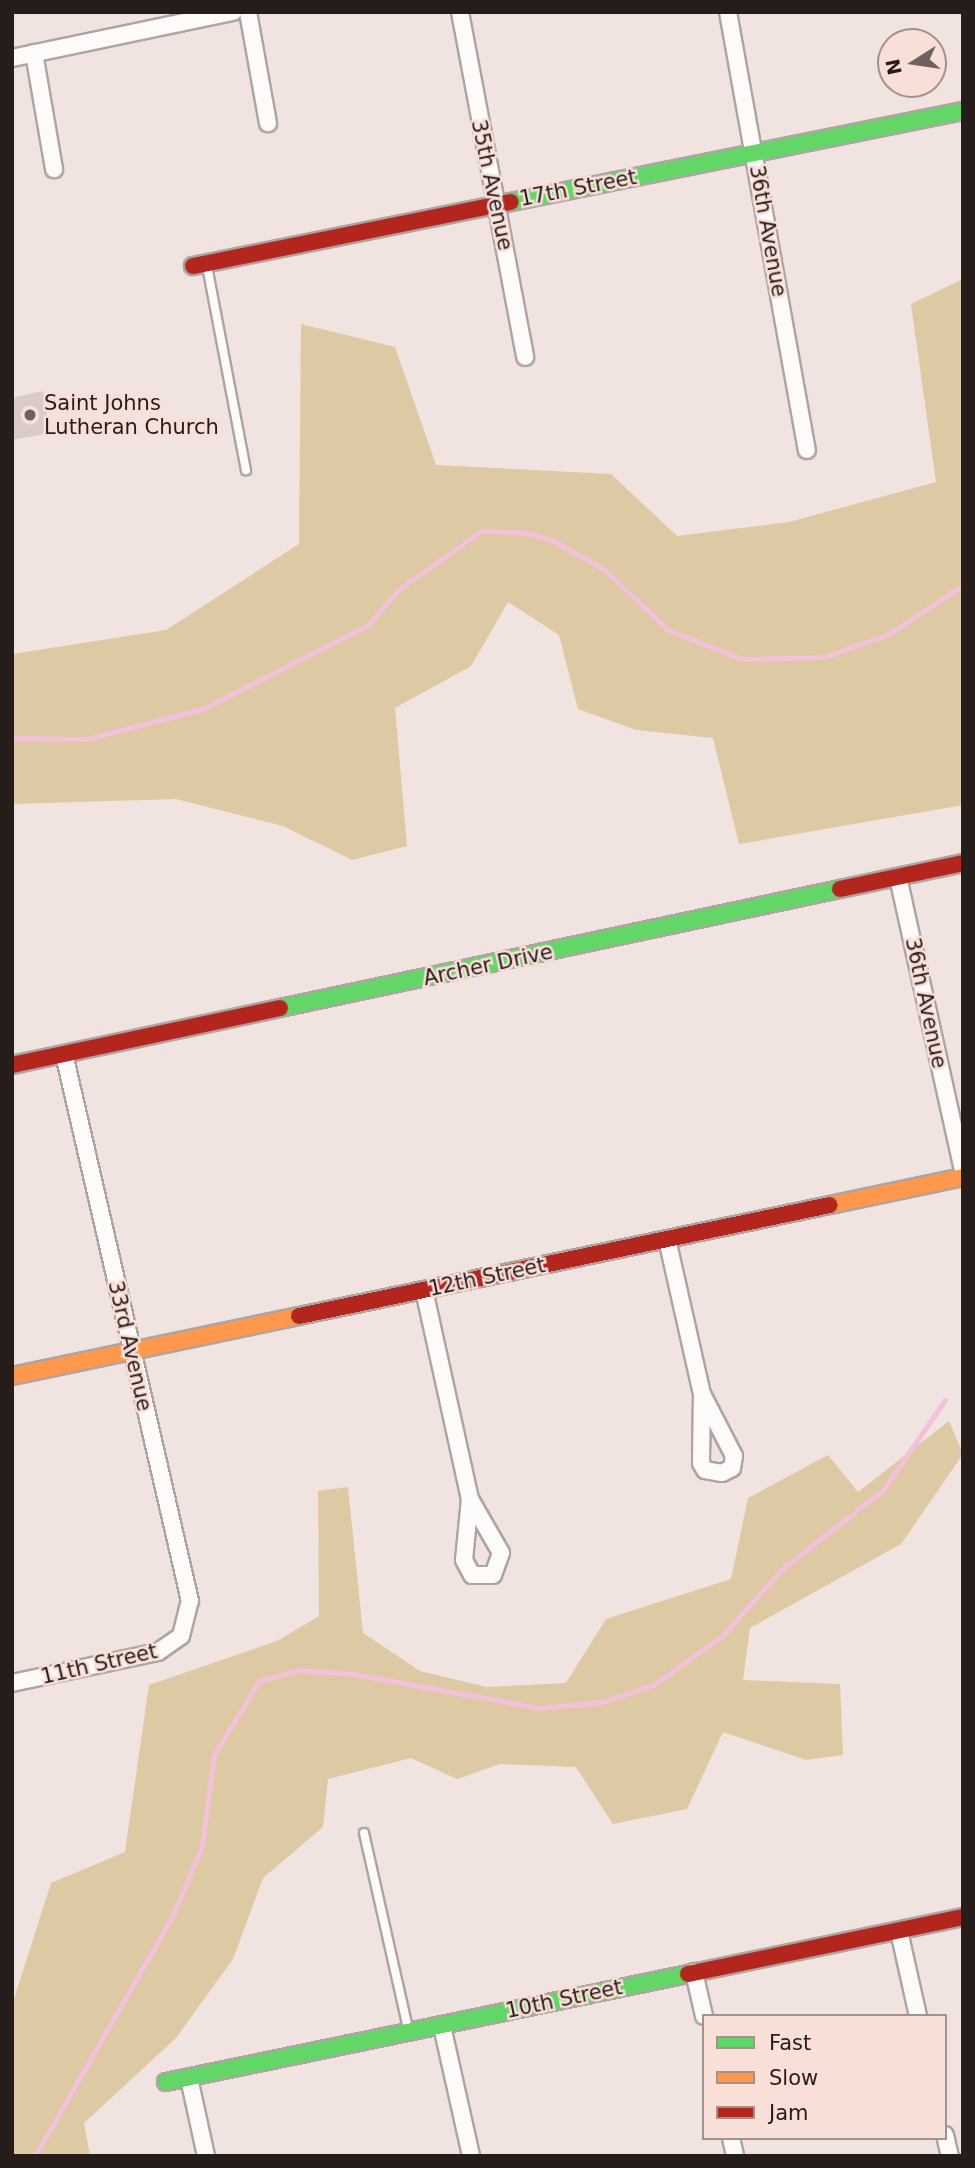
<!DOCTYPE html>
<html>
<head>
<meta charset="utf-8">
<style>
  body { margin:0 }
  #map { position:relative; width:975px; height:2168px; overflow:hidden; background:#f1e3df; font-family:"DejaVu Sans",sans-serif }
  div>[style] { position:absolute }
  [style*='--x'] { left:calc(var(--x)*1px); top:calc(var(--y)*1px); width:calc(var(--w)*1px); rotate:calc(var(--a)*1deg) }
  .forest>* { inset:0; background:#ddc9a4 }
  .stream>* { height:5px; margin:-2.5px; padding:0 2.5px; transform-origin:2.5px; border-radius:2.5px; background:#f4c1da }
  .building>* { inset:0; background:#dacac9 }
  .roads { filter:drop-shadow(2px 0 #aea4a1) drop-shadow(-2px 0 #aea4a1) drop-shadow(0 2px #aea4a1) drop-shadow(0 -2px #aea4a1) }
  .lane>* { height:8px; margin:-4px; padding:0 4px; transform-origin:4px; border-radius:4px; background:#fdfbfa }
  .street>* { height:16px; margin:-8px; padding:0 8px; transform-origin:8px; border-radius:8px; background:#fdfbfa }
  .fast>* { height:16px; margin:-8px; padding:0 8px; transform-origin:8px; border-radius:8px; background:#63d668 }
  .slow>* { height:16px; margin:-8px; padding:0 8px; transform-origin:8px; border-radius:8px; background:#ff974d }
  .jam>* { height:16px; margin:-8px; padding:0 8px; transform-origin:8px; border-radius:8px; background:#b3261e }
  .dots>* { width:19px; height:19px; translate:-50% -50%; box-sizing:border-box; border:4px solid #f8dfd8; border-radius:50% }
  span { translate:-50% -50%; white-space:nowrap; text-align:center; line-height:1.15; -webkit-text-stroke:5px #f8dfd8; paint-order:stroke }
  .street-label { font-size:21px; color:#261d1b }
  .poi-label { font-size:21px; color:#261d1b }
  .left { translate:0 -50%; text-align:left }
  .frame { position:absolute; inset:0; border:14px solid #261d1b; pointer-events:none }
  .legend { position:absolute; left:702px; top:2014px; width:245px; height:126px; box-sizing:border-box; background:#f8dfd8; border:2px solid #a4918c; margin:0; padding:9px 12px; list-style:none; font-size:21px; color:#261d1b }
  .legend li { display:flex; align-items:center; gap:14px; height:35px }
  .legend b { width:35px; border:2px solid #a4918c }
  .north { position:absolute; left:877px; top:28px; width:70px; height:70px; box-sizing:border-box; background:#f8dfd8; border:2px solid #a4918c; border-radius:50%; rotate:258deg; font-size:19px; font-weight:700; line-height:28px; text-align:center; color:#261d1b }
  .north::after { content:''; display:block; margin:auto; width:24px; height:32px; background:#6d6260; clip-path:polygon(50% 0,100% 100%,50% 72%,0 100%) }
</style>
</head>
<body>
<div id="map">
  <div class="forest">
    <i style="clip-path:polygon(963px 279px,963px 805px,739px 844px,713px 738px,636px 730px,578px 709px,559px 635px,508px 602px,471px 666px,395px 708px,407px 846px,352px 860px,283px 826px,176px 799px,12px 804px,12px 654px,166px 630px,299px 544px,301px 324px,395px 347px,436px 465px,611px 474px,677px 536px,789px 522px,936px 482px,911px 304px)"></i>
    <i style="clip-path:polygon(949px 1421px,963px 1454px,901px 1544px,750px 1628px,743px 1680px,840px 1684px,843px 1755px,806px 1760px,723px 1732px,687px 1809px,613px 1824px,576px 1767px,500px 1764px,457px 1779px,411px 1758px,328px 1779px,323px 1827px,263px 1878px,233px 1959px,176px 2038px,84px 2123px,90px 2156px,12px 2156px,12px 2005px,51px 1883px,125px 1852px,149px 1685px,277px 1641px,319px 1616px,318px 1491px,348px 1487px,363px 1633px,420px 1671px,487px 1687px,566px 1683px,606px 1619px,731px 1579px,748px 1498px,828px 1455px,858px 1492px)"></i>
  </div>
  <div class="stream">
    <i style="--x:12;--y:738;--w:75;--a:0.8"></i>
    <i style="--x:87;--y:739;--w:122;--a:-14.7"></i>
    <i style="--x:205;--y:708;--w:183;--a:-27"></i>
    <i style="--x:368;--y:625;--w:46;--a:-49.4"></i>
    <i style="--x:398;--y:590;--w:102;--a:-35.4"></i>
    <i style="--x:481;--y:531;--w:42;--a:1.4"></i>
    <i style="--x:523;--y:532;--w:32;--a:16"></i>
    <i style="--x:554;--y:541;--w:59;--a:29.6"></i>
    <i style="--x:605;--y:570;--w:87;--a:43.6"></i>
    <i style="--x:668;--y:630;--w:79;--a:21.4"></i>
    <i style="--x:742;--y:659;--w:82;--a:-1.4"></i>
    <i style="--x:824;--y:657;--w:69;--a:-19.5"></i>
    <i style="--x:889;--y:634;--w:89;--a:-33.5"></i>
    <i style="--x:35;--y:2156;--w:280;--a:-60.2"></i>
    <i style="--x:174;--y:1913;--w:73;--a:-67.3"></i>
    <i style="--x:202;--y:1846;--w:92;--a:-82.5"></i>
    <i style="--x:214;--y:1755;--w:87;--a:-58.7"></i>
    <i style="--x:259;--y:1681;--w:41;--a:-15.4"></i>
    <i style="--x:299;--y:1670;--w:55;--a:4.2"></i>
    <i style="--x:354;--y:1674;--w:189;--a:10.4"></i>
    <i style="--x:540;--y:1708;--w:63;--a:-5.4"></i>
    <i style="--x:603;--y:1702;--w:53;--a:-18.8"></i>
    <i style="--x:653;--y:1685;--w:86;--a:-35.5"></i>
    <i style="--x:723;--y:1635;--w:89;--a:-48.2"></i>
    <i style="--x:782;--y:1569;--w:128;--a:-38"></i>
    <i style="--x:883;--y:1490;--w:109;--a:-55.4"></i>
  </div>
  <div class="building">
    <i style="clip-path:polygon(43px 391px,50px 433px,12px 440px,12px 398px)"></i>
  </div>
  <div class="roads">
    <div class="lane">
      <i style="--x:207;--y:266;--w:208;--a:79.2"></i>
      <i style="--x:364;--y:1833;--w:200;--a:77.3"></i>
    </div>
    <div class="street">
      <i style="--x:248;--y:12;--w:113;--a:79.8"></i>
      <i style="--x:460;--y:12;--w:351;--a:79.3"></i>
      <i style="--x:728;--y:12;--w:445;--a:79.8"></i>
      <i style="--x:34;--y:53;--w:118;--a:80.2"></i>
      <i style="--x:12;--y:58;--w:226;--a:-11.8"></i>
      <i style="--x:898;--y:877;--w:300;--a:77.5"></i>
      <i style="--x:667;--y:1239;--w:159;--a:77.3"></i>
      <i style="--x:702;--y:1394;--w:70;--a:62.7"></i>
      <i style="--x:734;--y:1456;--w:12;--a:99"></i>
      <i style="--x:732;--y:1468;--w:11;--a:153"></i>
      <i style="--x:722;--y:1473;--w:17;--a:-170"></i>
      <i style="--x:705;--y:1470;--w:8;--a:-120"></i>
      <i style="--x:701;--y:1463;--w:69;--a:-89.2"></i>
      <i style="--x:424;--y:1290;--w:214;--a:77.6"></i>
      <i style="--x:470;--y:1499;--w:62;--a:60.1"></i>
      <i style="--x:501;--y:1553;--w:23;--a:110"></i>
      <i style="--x:493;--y:1575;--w:21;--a:180"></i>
      <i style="--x:472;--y:1575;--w:17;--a:-118"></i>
      <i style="--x:464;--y:1560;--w:61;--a:-84.4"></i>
      <i style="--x:12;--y:1683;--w:149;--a:-12"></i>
      <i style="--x:158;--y:1652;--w:28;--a:-35"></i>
      <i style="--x:181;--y:1636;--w:36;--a:-76"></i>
      <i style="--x:190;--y:1601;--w:561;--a:-102.97"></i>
      <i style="--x:899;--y:1931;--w:87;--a:77.4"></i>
      <i style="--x:694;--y:1972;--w:45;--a:77.2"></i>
      <i style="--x:442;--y:2026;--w:133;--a:77.4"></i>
      <i style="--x:189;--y:2078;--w:80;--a:77.7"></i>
      <i style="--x:945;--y:2135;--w:22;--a:77"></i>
      <i style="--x:731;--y:2138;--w:18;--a:77"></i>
    </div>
    <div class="fast">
      <i style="--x:511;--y:202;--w:461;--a:-11.4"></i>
      <i style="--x:280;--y:1008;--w:573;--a:-12"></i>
      <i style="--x:166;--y:2082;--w:533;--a:-11.69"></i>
    </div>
    <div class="slow">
      <i style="--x:830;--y:1205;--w:136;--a:-11.9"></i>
      <i style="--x:12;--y:1376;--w:293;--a:-11.8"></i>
    </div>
    <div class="jam">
      <i style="--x:193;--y:266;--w:324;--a:-11.4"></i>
      <i style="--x:840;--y:889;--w:126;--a:-11.9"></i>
      <i style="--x:12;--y:1065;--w:274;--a:-12"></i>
      <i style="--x:299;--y:1316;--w:542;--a:-11.81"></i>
      <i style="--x:688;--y:1974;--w:281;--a:-11.7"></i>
    </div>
  </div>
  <div class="dots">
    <i style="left:30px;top:415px;background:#6d6260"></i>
  </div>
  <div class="street-label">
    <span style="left:492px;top:185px;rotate:78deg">35th Avenue</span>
    <span style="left:578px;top:188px;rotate:-11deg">17th Street</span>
    <span style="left:768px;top:231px;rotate:80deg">36th Avenue</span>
    <span style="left:488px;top:965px;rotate:-12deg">Archer Drive</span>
    <span style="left:926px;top:1003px;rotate:78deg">36th Avenue</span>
    <span style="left:487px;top:1277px;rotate:-12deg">12th Street</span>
    <span style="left:130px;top:1346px;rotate:77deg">33rd Avenue</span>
    <span style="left:99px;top:1664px;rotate:-13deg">11th Street</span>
    <span style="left:564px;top:1999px;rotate:-12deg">10th Street</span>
  </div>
  <div class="poi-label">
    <span class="left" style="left:44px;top:415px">Saint Johns<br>Lutheran Church</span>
  </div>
  <div class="frame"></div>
  <ul class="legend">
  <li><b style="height:9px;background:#63d668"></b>Fast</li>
  <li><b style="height:9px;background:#ff974d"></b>Slow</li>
  <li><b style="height:9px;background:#b3261e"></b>Jam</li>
  </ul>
  <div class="north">N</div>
</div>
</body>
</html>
